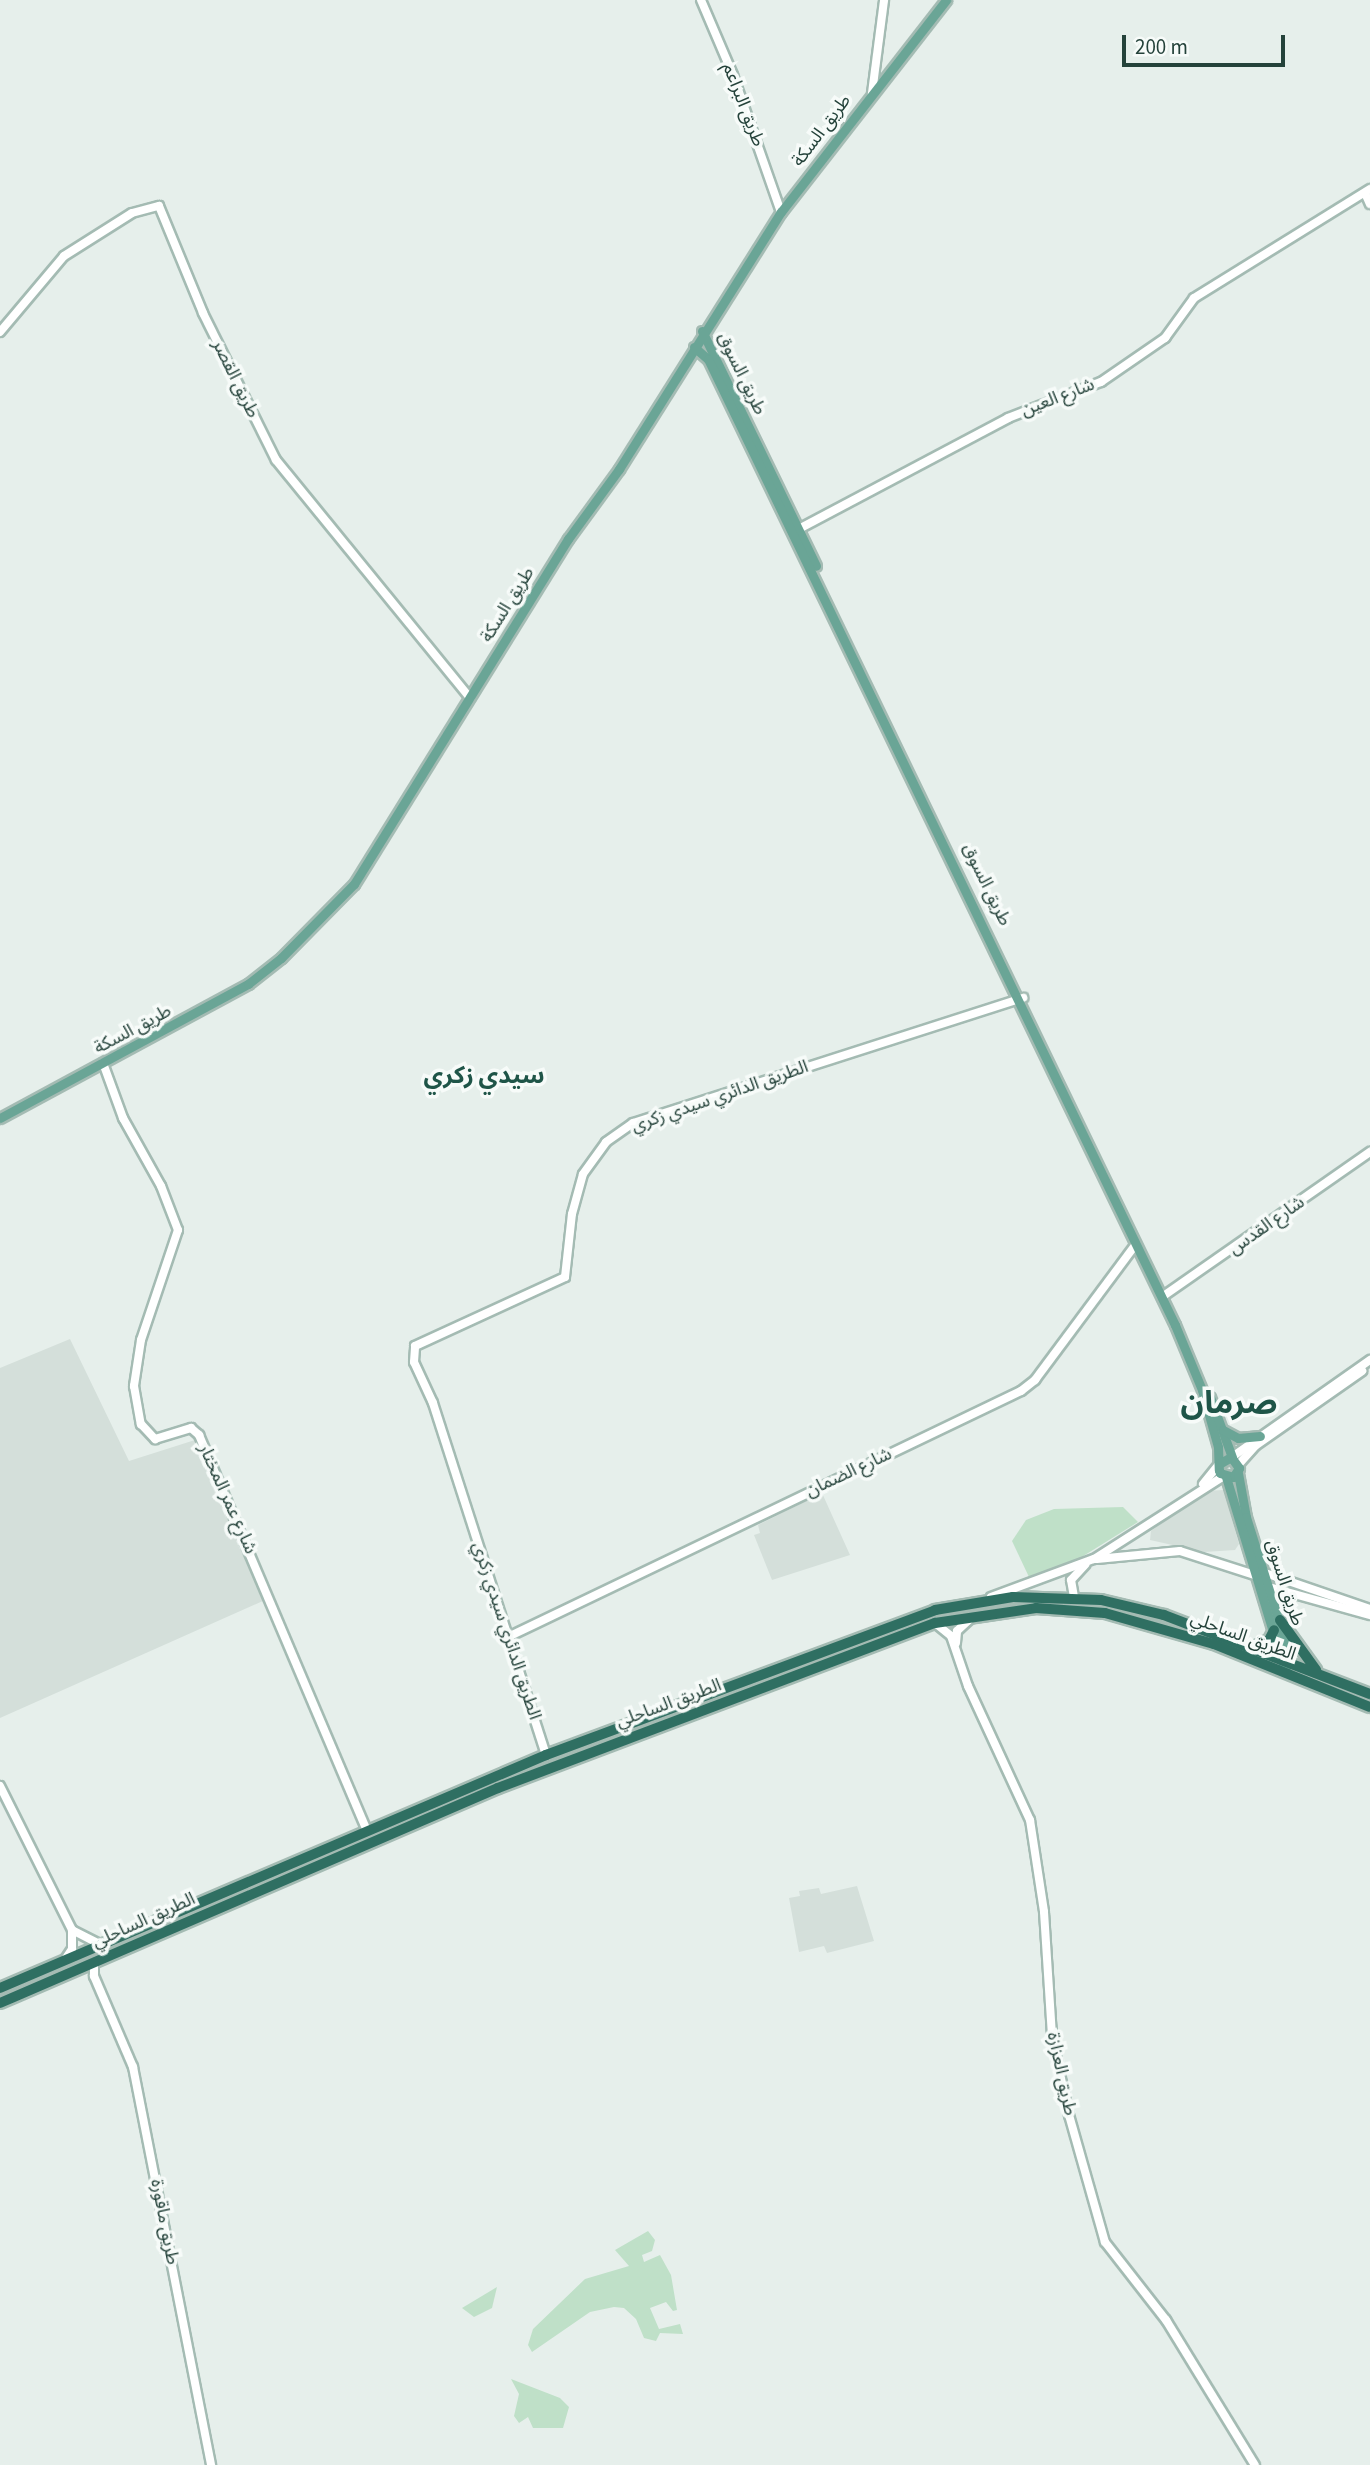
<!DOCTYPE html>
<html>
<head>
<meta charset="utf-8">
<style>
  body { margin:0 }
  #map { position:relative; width:1370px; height:2465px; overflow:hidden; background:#e6efeb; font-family:"Source Sans 3","Noto Sans Arabic",sans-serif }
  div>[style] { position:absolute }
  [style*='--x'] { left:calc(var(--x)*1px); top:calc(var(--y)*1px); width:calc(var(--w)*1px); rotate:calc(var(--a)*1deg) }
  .built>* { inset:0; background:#d4dfda }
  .green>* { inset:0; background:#bfe0c8 }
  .roads { filter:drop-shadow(2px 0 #a4bbb3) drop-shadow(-2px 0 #a4bbb3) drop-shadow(0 2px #a4bbb3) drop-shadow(0 -2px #a4bbb3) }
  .secondary>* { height:8px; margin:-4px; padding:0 4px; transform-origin:4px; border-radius:4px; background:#fff }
  .primary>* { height:9px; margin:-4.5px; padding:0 4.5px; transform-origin:4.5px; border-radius:4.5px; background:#6aa596 }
  .highway>* { height:10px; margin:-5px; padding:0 5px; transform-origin:5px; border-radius:5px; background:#2f6f62 }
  span { translate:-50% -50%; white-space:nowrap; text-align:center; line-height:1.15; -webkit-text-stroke:7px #f7fbf9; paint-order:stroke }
  .street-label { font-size:18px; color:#24423a }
  .district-label { font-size:24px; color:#1f5548; font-weight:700 }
  .town-label { font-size:32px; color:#1f5548; font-weight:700 }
  .scale { position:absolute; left:1122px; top:35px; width:163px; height:32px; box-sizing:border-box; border:4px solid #24423a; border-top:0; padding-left:9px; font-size:21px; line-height:24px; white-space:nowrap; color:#24423a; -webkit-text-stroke:5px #f7fbf9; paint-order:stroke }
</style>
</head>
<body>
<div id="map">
  <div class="built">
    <i style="clip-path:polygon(70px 1339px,129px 1461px,195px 1440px,265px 1600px,0 1718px,0 1368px)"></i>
    <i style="clip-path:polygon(1224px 1490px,1239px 1544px,1235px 1550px,1204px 1552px,1150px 1540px,1151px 1531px,1205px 1491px)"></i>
    <i style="clip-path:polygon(822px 1493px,850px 1555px,772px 1580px,754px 1535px,760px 1533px,758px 1525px)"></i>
    <i style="clip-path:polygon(857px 1886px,874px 1941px,827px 1953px,824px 1946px,799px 1952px,789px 1898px,800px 1896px,799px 1891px,819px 1888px,821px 1894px)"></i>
  </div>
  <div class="green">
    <i style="clip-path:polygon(1123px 1507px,1138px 1522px,1072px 1563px,1029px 1577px,1012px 1541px,1026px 1520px,1054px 1509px)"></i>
    <i style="clip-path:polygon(648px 2231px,655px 2240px,652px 2251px,642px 2255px,644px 2262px,660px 2255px,671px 2275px,677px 2310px,673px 2311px,666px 2302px,650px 2308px,659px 2329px,680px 2324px,683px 2334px,660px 2333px,656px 2341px,644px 2338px,636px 2319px,624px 2308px,614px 2307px,590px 2312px,532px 2352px,528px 2345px,533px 2329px,585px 2279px,629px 2266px,615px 2250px)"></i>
    <i style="clip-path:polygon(497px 2287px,492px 2308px,474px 2317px,462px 2308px)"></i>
    <i style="clip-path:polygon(511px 2379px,560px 2398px,569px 2407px,563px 2428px,533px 2428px,528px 2417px,519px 2423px,514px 2416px,519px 2394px)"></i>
  </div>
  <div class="roads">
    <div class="secondary">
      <i style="--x:701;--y:0;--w:82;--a:66.9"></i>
      <i style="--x:733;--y:75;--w:145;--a:70.7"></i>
      <i style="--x:872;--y:93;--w:94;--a:-82.6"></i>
      <i style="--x:1365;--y:193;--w:12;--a:66"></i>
      <i style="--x:0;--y:332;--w:99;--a:-49.9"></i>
      <i style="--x:64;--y:256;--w:80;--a:-32.3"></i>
      <i style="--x:132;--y:213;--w:28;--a:-15"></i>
      <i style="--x:159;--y:206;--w:116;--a:67.6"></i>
      <i style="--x:203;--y:313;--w:164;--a:63.6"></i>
      <i style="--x:276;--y:460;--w:307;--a:50.8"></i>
      <i style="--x:795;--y:531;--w:241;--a:-27.9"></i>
      <i style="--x:1008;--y:418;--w:100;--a:-21.2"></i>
      <i style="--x:1101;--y:382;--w:78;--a:-34.5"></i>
      <i style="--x:1165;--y:338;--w:49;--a:-54.1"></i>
      <i style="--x:1194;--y:298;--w:207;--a:-31.8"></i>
      <i style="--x:103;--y:1063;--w:59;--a:70"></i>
      <i style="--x:123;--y:1118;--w:78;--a:60.8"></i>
      <i style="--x:161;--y:1186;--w:47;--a:68.9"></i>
      <i style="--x:178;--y:1230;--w:116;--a:108.6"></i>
      <i style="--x:141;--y:1340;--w:47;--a:98.7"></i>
      <i style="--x:134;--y:1386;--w:39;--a:80"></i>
      <i style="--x:141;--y:1424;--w:21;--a:47"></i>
      <i style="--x:155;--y:1439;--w:38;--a:-17"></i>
      <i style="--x:191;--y:1428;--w:11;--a:41"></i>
      <i style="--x:199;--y:1435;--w:429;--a:67"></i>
      <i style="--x:1162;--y:1297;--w:254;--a:-34.9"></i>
      <i style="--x:1232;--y:1457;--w:169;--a:-35.1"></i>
      <i style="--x:1239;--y:1464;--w:24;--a:-48"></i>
      <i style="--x:1255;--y:1446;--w:131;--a:-35"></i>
      <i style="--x:1203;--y:1484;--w:26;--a:-51"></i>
      <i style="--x:1097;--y:1559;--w:83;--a:-5.5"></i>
      <i style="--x:1180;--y:1551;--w:82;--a:17.8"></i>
      <i style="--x:1265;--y:1573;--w:111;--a:18.9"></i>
      <i style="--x:1269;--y:1587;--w:105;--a:15.5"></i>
      <i style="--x:991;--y:1597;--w:110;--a:-20.3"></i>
      <i style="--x:1094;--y:1559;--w:154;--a:-32.6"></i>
      <i style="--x:1074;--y:1597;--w:17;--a:-100"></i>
      <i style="--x:1071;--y:1580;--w:21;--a:-47"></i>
      <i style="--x:935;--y:1623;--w:21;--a:39"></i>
      <i style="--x:951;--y:1636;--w:53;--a:71.2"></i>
      <i style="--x:968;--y:1686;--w:148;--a:65.2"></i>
      <i style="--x:1030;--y:1820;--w:93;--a:81.3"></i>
      <i style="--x:1044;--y:1912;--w:125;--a:86.3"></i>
      <i style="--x:1052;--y:2037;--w:80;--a:77.7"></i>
      <i style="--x:1069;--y:2115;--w:132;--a:74.2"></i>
      <i style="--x:1105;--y:2242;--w:99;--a:52"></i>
      <i style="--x:1166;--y:2320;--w:170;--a:58.5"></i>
      <i style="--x:508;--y:1637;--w:569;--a:-25.62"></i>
      <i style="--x:1021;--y:1391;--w:18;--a:-38"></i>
      <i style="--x:1035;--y:1380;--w:169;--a:-53.4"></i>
      <i style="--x:956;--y:1643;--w:12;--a:-85"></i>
      <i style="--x:957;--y:1631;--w:18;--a:-43"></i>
      <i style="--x:546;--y:1755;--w:370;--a:-107.8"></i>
      <i style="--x:433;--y:1403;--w:45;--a:-114.9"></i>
      <i style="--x:414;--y:1362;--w:16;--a:-86"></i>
      <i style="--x:415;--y:1346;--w:165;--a:-24.7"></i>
      <i style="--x:565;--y:1277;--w:63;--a:-83.7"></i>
      <i style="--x:572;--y:1214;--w:41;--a:-74.6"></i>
      <i style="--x:583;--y:1174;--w:39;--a:-54"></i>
      <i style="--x:606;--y:1142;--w:33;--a:-35"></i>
      <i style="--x:633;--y:1123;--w:410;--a:-17.8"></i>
      <i style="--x:0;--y:1786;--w:161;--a:63.4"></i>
      <i style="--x:72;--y:1930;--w:19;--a:90"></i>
      <i style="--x:72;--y:1949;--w:11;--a:124"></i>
      <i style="--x:72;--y:1930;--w:30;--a:27"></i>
      <i style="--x:94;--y:1962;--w:14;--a:90"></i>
      <i style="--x:94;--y:1976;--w:99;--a:66.8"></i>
      <i style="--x:133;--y:2067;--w:406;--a:78.9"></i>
    </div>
    <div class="primary">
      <i style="--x:702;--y:331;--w:261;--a:64.1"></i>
      <i style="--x:694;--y:347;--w:18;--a:41"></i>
      <i style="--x:708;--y:359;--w:1073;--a:64.2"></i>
      <i style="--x:1175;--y:1325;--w:70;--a:67.4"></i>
      <i style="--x:1202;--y:1390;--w:59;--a:74.3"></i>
      <i style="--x:1218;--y:1447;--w:23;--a:88"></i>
      <i style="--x:1219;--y:1470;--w:3;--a:72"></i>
      <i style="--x:1220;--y:1473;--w:14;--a:17"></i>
      <i style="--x:1233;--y:1477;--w:11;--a:-56"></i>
      <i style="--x:1239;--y:1468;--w:14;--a:-126"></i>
      <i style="--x:1231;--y:1457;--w:14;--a:150"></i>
      <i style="--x:0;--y:1118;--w:282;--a:-28.4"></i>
      <i style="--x:248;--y:984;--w:42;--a:-38.2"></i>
      <i style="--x:281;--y:958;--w:104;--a:-45.4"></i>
      <i style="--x:354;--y:884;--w:406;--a:-58.2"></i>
      <i style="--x:568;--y:539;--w:87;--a:-53.9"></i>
      <i style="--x:619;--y:469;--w:304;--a:-57.8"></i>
      <i style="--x:781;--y:212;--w:269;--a:-52.1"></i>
      <i style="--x:1210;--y:1397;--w:64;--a:69.9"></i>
      <i style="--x:1223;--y:1430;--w:17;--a:28"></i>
      <i style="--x:1238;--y:1438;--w:22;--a:-5"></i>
      <i style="--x:1238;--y:1473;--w:45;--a:79.7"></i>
      <i style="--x:1246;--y:1517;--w:143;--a:72.5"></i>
      <i style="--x:1289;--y:1653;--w:13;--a:99"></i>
      <i style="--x:1226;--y:1477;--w:196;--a:73.1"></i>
    </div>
    <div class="highway">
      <i style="--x:1280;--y:1620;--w:62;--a:54.2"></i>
      <i style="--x:1254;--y:1647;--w:17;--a:-25"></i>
      <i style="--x:1269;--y:1640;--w:11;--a:-63"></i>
      <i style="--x:0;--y:1988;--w:594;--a:-23.11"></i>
      <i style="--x:546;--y:1755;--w:415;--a:-20.4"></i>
      <i style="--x:935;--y:1610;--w:79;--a:-9.5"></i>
      <i style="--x:1013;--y:1597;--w:88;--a:2"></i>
      <i style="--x:1101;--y:1600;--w:65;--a:13.4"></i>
      <i style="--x:1164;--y:1615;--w:221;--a:21"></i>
      <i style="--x:0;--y:2003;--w:542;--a:-23.35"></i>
      <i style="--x:498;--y:1788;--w:467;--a:-20.7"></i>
      <i style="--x:935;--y:1623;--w:102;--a:-8.4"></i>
      <i style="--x:1036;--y:1608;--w:69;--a:4.1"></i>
      <i style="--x:1105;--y:1613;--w:113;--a:15.9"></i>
      <i style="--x:1214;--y:1644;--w:168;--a:22"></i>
    </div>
  </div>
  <div class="street-label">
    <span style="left:743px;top:105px;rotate:69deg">طريق البراعم</span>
    <span style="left:822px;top:131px;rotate:-53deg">طريق السكة</span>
    <span style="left:741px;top:374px;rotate:64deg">طريق السوق</span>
    <span style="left:235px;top:379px;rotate:64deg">طريق القصر</span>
    <span style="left:1058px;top:398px;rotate:-21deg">شارع العين</span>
    <span style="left:508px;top:605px;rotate:-58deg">طريق السكة</span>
    <span style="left:986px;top:885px;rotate:64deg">طريق السوق</span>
    <span style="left:133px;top:1030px;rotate:-28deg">طريق السكة</span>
    <span style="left:720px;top:1097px;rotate:-19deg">الطريق الدائري سيدي زكري</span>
    <span style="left:1267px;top:1226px;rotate:-35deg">شارع القدس</span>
    <span style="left:849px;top:1473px;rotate:-25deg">شارع الضمان</span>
    <span style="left:227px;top:1499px;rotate:66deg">شارع عمر المختار</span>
    <span style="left:1284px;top:1583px;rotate:72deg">طريق السوق</span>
    <span style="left:506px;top:1631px;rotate:72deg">الطريق الدائري سيدي زكري</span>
    <span style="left:1243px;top:1637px;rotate:20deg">الطريق الساحلي</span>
    <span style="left:669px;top:1704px;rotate:-20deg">الطريق الساحلي</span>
    <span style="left:144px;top:1921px;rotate:-24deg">الطريق الساحلي</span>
    <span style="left:1061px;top:2074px;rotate:78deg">طريق العزازة</span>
    <span style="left:164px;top:2222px;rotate:79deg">طريق ماقورة</span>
  </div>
  <div class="district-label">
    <span style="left:484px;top:1076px">سيدي زكري</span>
  </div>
  <div class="town-label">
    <span style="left:1229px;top:1403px">صرمان</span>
  </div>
  <div class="scale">200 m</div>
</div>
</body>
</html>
